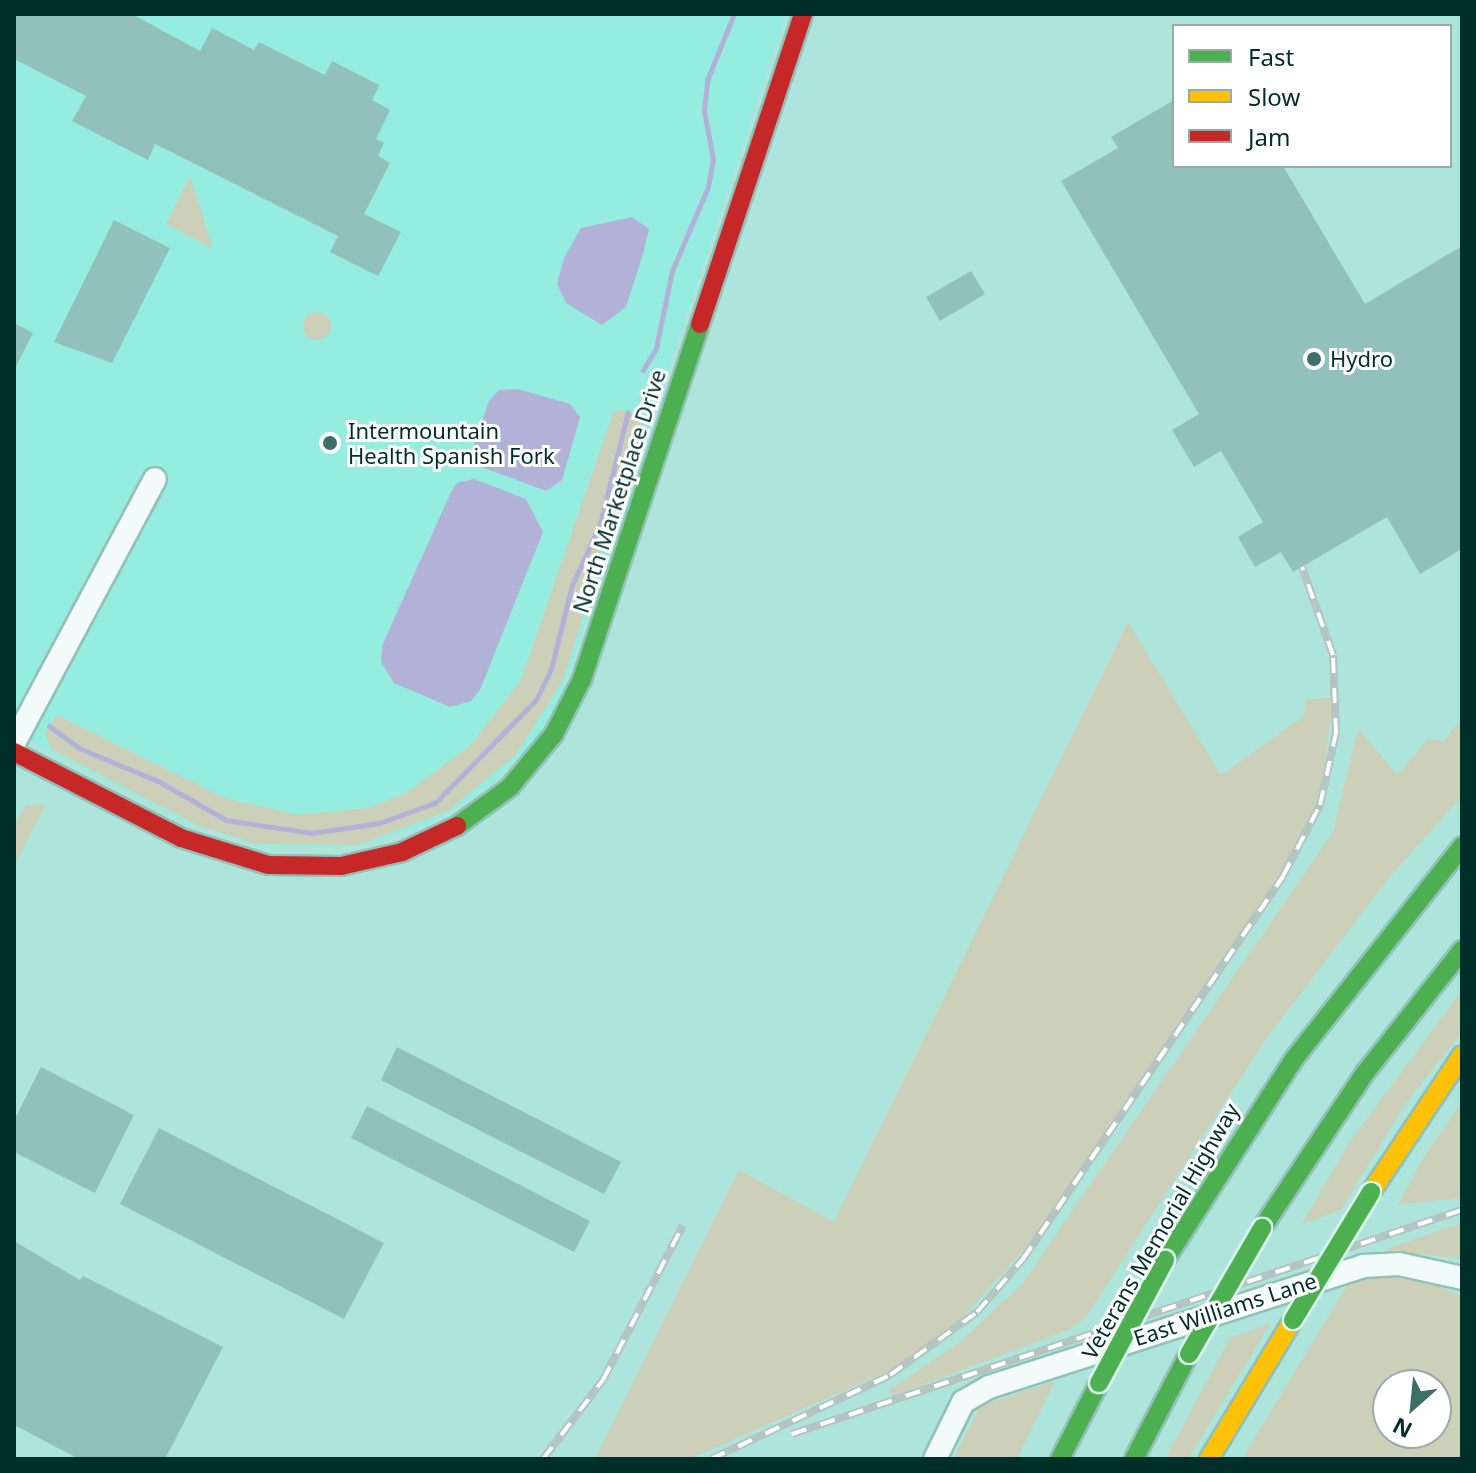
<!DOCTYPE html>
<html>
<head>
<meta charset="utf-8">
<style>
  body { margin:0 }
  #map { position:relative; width:1476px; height:1473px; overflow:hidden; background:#ade5dc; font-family:"Noto Sans",sans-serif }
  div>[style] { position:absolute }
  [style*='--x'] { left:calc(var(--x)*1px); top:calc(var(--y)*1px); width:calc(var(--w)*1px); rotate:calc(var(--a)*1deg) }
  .built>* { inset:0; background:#94eddf }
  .green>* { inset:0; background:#ccd0b9 }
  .round { border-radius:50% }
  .water>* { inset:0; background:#b2b2d8 }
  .stream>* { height:5px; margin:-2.5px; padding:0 2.5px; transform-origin:2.5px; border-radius:2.5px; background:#b2b2d8 }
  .building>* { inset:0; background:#92c0bd }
  .roads { filter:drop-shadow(2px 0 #92c0b9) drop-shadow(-2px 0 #92c0b9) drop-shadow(0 2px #92c0b9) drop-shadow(0 -2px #92c0b9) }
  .street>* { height:22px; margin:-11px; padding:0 11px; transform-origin:11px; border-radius:11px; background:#f3fbfa }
  .fast>* { height:18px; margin:-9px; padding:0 9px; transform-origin:9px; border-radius:9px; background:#4caf50 }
  .slow>* { height:18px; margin:-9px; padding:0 9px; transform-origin:9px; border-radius:9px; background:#ffc107 }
  .jam>* { height:18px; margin:-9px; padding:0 9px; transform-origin:9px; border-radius:9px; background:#c62828 }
  .rail>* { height:8px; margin-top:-4px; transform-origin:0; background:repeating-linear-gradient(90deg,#fff 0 15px,#b3c4c1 0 30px); box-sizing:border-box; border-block:2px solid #b3c4c1 }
  .bridges { filter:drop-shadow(2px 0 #daf3ef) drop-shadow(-2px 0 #daf3ef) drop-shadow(0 2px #daf3ef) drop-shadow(0 -2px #daf3ef) }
  .fast-bridge>* { height:18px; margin:-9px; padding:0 9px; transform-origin:9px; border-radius:9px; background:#4caf50 }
  .dots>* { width:22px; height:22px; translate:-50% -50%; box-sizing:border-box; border:4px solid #fff; border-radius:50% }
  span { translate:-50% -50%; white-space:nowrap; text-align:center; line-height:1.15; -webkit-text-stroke:6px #fff; paint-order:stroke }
  .poi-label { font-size:22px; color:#002e28 }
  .left { translate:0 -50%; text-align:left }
  .street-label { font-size:22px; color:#002e28 }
  .frame { position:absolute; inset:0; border:16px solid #002e28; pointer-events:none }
  .legend { position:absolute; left:1172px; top:24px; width:280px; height:144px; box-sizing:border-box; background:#fff; border:2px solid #99aba9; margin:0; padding:10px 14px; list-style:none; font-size:24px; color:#002e28 }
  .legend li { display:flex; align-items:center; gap:16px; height:40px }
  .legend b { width:40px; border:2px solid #99aba9 }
  .north { position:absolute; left:1372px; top:1369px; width:80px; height:80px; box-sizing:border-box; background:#fff; border:2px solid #99aba9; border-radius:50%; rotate:207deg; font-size:22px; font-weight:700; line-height:32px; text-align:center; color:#002e28 }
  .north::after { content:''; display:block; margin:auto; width:28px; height:36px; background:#3d6e67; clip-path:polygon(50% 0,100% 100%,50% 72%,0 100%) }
</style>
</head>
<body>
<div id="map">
  <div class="built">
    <i style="clip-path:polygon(14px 14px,786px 14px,563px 690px,538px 737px,491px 785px,430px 824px,355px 847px,267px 848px,194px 825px,14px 732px)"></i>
  </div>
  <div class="green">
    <i style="clip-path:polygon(190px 176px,213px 249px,166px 224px)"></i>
    <i class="round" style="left:303px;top:312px;width:28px;height:28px"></i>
    <i style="clip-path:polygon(620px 409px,637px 414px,644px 427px,563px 680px,516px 755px,448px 811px,358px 845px,257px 844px,199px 826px,51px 749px,45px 733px,57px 715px,225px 798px,297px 815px,368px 808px,406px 793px,470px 746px,521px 680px,613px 413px)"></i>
    <i style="clip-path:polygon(1128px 622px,1221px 775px,1304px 716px,1306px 700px,1334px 697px,1320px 796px,1279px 877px,1024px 1250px,948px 1333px,904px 1364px,695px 1457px,595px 1459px,739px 1170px,834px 1222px)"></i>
    <i style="clip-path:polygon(1462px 719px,1462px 796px,1389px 878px,1266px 1039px,1086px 1317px,1071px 1329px,893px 1396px,889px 1390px,960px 1342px,1022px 1284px,1333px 832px,1358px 728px,1397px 775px,1428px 739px,1443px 741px)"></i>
    <i style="clip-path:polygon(46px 804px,37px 821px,14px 866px,14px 824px,26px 805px)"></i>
    <i style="clip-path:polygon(1462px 990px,1462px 1032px,1406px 1103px,1341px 1210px,1301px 1225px,1349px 1143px)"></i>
    <i style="clip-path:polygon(1462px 1102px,1462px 1198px,1398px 1205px,1422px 1160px)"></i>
    <i style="clip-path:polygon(1462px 1223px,1462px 1259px,1384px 1250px,1440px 1230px)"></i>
    <i style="clip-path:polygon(evenodd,1374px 1275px,1432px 1283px,1462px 1297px,1462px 1459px,1242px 1459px,1349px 1282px,1374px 1275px,1388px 1385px,1436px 1385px,1436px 1433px,1388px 1433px,1388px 1385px)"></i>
    <i style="clip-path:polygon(1271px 1323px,1188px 1459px,1165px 1459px,1230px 1338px)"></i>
    <i style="clip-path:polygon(1055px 1381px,1017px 1459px,953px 1459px,980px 1406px)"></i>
  </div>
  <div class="water">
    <i style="clip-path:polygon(632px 217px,649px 229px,643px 254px,626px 307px,602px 325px,566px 303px,557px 284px,564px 258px,581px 228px)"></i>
    <i style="clip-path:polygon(518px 389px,570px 404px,580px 417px,562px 480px,546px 491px,468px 462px,489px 401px,499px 390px)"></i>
    <i style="clip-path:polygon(474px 479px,526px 499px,543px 532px,480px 690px,471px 701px,450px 707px,394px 683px,381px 662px,382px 646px,451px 492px,457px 483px)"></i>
  </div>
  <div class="stream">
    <i style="--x:643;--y:370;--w:26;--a:-59"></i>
    <i style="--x:656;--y:348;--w:79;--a:-78.3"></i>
    <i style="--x:672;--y:271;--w:91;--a:-66.8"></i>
    <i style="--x:708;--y:187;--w:28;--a:-80"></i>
    <i style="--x:713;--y:159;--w:49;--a:-100.6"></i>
    <i style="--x:704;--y:111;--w:31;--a:-84"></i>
    <i style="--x:707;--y:80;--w:71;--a:-67.8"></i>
    <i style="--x:49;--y:726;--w:39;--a:36"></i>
    <i style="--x:81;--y:749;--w:83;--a:22.6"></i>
    <i style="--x:158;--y:781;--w:78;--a:29.8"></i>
    <i style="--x:226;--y:820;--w:87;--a:8.6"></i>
    <i style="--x:312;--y:833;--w:68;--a:-8.5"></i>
    <i style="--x:379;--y:823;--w:59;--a:-19.7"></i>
    <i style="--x:435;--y:803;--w:144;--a:-45.6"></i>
    <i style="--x:536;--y:700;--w:34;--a:-64"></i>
    <i style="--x:551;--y:669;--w:87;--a:-76"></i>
    <i style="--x:572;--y:585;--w:67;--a:-65.3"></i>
    <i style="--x:600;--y:524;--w:115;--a:-76"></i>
  </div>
  <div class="building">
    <i style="clip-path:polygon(14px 14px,132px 14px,200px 51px,212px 28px,254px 50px,259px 42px,325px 75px,332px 61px,379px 85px,372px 100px,390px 110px,376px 139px,384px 143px,378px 156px,390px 163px,364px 214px,401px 232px,378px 276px,330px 252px,338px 236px,155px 144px,148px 160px,72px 121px,86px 96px,14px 59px)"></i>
    <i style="clip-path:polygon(1174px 100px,1174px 166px,1283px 166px,1365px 304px,1462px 246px,1462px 549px,1420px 574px,1387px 517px,1293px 572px,1281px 552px,1255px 567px,1238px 537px,1263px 522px,1221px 451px,1194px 467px,1172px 430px,1199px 414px,1061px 181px,1118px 148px,1111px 137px)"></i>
    <i style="clip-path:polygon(114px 220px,170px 248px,112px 363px,54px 342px)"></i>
    <i style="clip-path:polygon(971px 271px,985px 294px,940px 321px,926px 297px)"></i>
    <i style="clip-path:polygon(14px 323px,33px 333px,14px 370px)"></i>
    <i style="clip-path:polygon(397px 1047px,621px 1162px,604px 1194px,381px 1080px)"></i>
    <i style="clip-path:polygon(41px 1067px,134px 1115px,95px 1193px,14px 1152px,14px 1121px)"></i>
    <i style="clip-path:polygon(367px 1106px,590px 1221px,574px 1252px,351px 1138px)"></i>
    <i style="clip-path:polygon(159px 1128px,384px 1243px,344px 1319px,120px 1204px)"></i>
    <i style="clip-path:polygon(14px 1241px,80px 1280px,83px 1276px,223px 1347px,165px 1459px,79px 1459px,14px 1425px)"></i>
  </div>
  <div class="roads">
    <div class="street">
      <i style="--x:14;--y:743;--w:299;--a:-61.9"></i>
      <i style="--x:935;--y:1459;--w:64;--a:-63.8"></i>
      <i style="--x:963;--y:1402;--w:30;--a:-30"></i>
      <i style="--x:989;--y:1387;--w:393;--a:-17.9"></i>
      <i style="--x:1363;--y:1266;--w:36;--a:-3"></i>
      <i style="--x:1399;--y:1264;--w:65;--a:12.5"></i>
    </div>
    <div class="fast">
      <i style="--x:457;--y:826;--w:66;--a:-36.3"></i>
      <i style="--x:510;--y:787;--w:69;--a:-50.3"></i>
      <i style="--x:554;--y:734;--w:62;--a:-63"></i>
      <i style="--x:582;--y:679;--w:374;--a:-71.6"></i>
      <i style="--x:1262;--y:1228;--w:186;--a:-56.4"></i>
      <i style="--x:1365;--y:1073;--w:157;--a:-51.7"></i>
      <i style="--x:1165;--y:1260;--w:239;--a:-57.3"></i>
      <i style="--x:1294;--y:1059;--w:271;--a:-51.7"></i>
      <i style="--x:1060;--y:1459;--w:85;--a:-62.8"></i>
      <i style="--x:1134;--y:1459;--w:119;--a:-62.4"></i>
    </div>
    <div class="slow">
      <i style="--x:1371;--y:1192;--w:164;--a:-56.4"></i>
      <i style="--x:1209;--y:1459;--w:162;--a:-58.9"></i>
    </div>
    <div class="jam">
      <i style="--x:700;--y:324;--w:327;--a:-71.6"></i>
      <i style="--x:14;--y:752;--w:188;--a:27.2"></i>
      <i style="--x:181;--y:838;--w:92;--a:17.1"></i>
      <i style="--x:269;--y:865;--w:72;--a:0.8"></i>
      <i style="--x:341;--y:866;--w:63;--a:-12.9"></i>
      <i style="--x:402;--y:852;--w:61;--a:-25.3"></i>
    </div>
  </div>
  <div class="rail">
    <i style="--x:792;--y:1434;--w:706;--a:-18.49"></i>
    <i style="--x:543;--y:1459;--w:99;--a:-52.8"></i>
    <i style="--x:603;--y:1380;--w:174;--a:-62.7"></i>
    <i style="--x:711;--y:1459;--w:198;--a:-25.1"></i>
    <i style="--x:890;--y:1375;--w:107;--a:-35.9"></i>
    <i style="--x:977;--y:1312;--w:70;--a:-49"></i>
    <i style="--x:1023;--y:1259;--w:463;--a:-55.8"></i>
    <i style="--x:1283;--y:876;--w:80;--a:-62.5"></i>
    <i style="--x:1320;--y:805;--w:74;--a:-77.5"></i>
    <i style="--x:1336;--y:733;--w:78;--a:-92.2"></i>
    <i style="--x:1333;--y:655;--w:93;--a:-109.4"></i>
  </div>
  <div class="bridges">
    <div class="fast-bridge">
      <i style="--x:1293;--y:1320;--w:150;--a:-58.6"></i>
      <i style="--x:1189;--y:1354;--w:146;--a:-59.9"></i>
      <i style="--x:1099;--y:1383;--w:140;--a:-61.8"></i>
    </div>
  </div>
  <div class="dots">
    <i style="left:1314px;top:359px;background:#3d6e67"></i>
    <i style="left:330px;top:443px;background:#3d6e67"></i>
  </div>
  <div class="poi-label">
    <span class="left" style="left:1330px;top:359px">Hydro</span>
    <span class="left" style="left:348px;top:443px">Intermountain<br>Health Spanish Fork</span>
  </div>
  <div class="street-label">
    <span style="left:619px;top:491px;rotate:-72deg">North Marketplace Drive</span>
    <span style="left:1160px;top:1231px;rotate:-60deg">Veterans Memorial Highway</span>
    <span style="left:1225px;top:1309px;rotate:-18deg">East Williams Lane</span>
  </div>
  <div class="frame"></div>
  <ul class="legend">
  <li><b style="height:10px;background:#4caf50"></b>Fast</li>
  <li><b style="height:10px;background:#ffc107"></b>Slow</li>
  <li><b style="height:10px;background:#c62828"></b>Jam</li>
  </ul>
  <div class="north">N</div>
</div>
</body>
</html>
